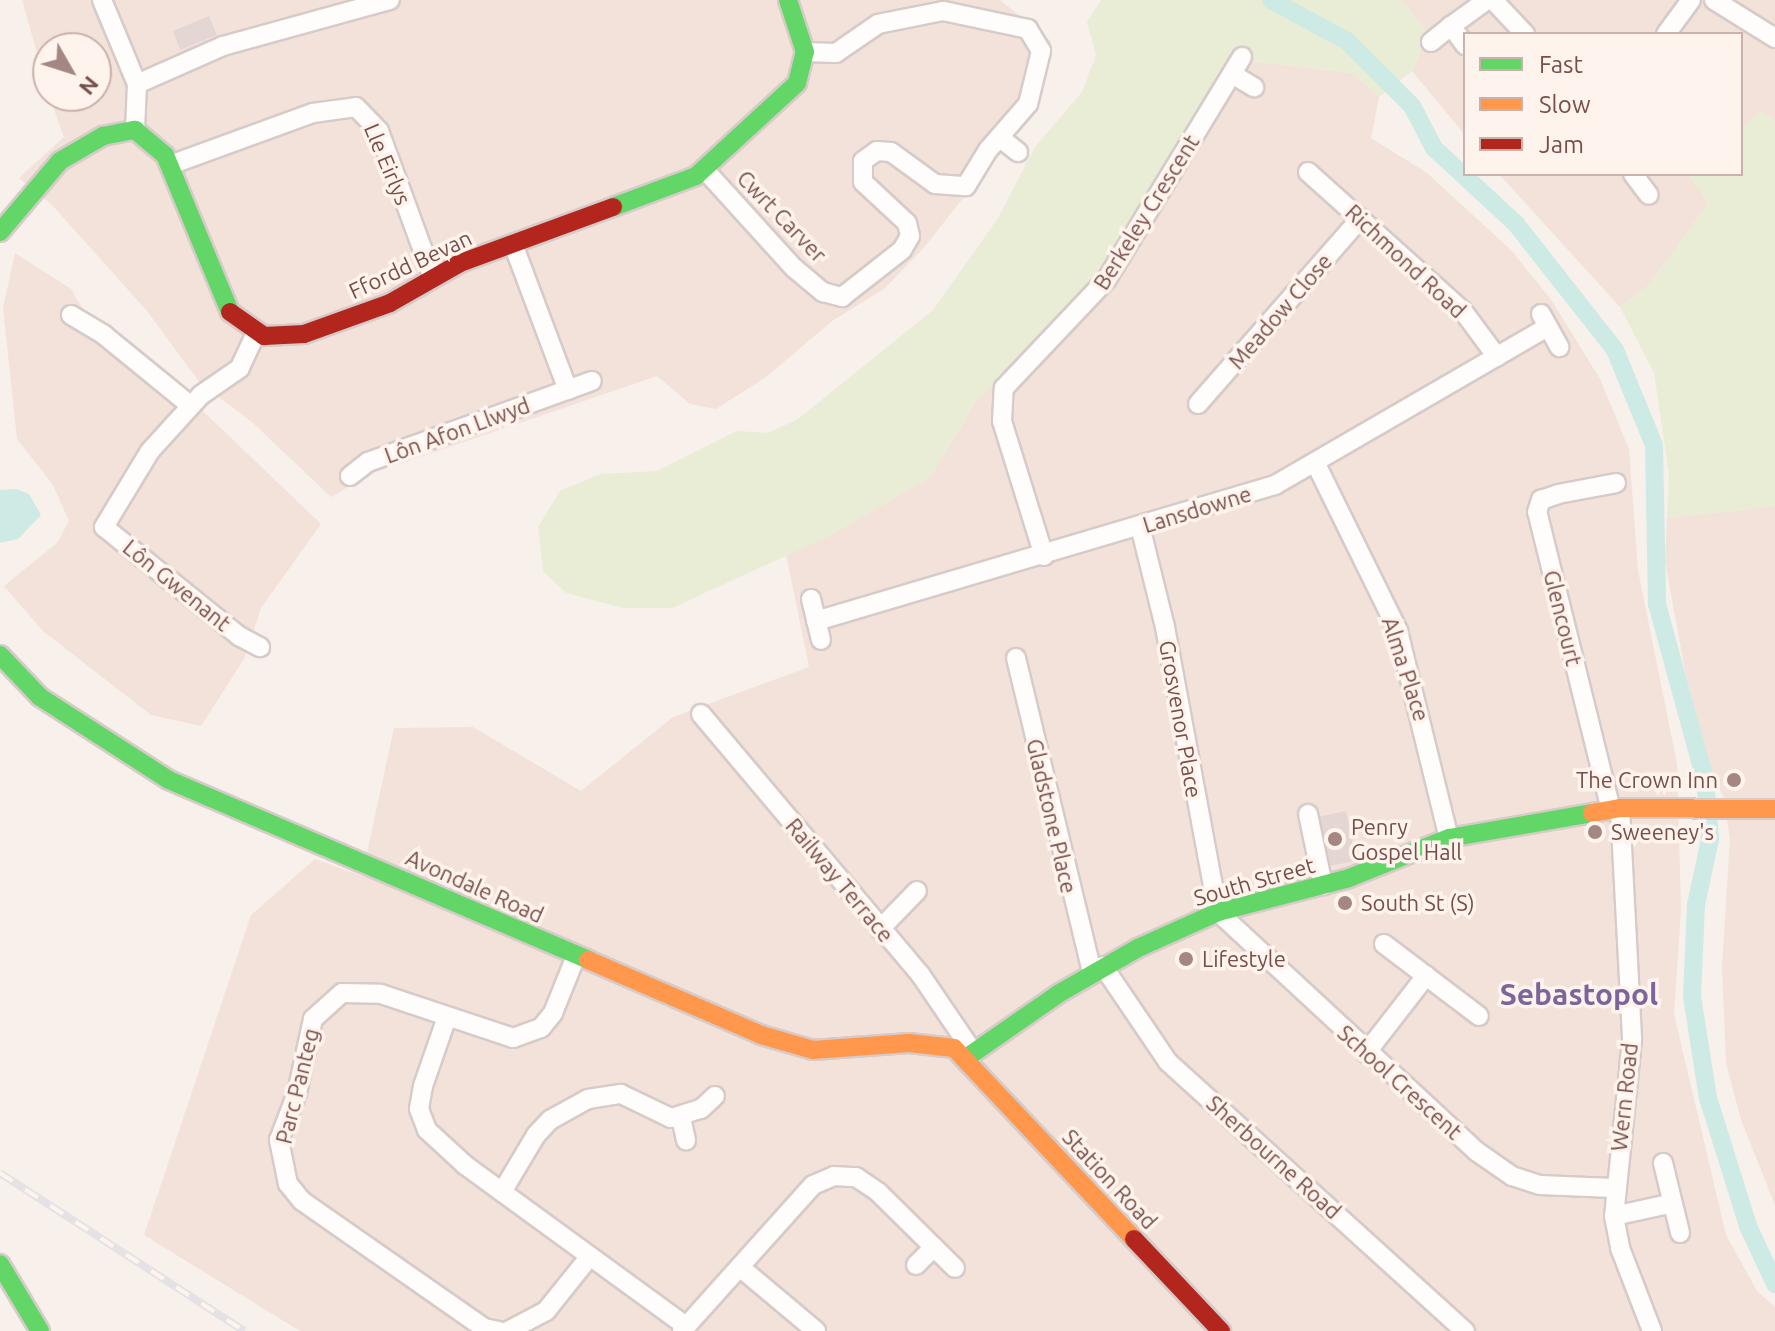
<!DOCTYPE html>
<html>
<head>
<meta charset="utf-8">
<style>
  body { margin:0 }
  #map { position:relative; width:1775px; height:1331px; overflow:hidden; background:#f8f0eb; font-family:Ubuntu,sans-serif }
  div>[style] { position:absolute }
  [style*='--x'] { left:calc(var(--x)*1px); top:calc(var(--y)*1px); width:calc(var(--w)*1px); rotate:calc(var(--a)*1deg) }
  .residential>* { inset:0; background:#f2e2da }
  .green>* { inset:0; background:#e9edd6 }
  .water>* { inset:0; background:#cdeae5 }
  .canal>* { height:18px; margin:-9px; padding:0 9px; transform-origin:9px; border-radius:9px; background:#cdeae5 }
  .building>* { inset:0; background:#e4d7d3 }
  .roads { filter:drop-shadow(2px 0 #d6cbc8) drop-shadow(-2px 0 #d6cbc8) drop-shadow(0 2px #d6cbc8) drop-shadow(0 -2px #d6cbc8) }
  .street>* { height:18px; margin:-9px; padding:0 9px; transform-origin:9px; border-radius:9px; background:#fefdfc }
  .fast>* { height:18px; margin:-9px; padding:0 9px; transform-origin:9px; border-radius:9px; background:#63d668 }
  .slow>* { height:18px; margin:-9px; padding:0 9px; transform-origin:9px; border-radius:9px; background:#ff974d }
  .jam>* { height:18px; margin:-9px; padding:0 9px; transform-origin:9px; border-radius:9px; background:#b3261e }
  .rail>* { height:8px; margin-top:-4px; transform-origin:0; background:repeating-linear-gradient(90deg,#fff4ed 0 15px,#e4e2e5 0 30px); box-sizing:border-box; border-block:2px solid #e4e2e5 }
  .dots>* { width:22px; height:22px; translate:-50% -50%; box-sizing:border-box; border:4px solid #fff4ed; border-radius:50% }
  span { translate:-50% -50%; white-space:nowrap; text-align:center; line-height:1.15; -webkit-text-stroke:7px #fff4ed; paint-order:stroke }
  .street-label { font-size:22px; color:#774f4a }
  .poi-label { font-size:22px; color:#774f4a }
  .right { translate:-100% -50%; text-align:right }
  .left { translate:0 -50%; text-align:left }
  .district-label { font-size:30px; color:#7c659b; font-weight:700 }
  .legend { position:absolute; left:1463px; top:32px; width:280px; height:144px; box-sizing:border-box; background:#fff4ed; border:2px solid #c9b2ac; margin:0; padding:10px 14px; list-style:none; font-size:24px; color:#774f4a }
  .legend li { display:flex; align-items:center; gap:16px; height:40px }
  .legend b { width:40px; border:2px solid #c9b2ac }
  .north { position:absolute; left:32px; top:32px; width:80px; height:80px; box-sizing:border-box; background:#fff4ed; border:2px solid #c9b2ac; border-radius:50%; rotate:129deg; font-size:22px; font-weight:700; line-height:32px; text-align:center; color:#774f4a }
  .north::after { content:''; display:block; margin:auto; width:28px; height:36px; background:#a48782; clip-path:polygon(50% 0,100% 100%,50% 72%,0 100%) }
</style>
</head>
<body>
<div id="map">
  <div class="residential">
    <i style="clip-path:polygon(22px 0,1000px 0,1051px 41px,1039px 102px,922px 250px,884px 289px,832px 321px,766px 377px,716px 409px,690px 404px,657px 376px,370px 474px,331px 497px,252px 422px,200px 383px,148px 312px,52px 205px,19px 178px,64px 137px,49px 96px,96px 96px,96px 48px,48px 48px,48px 92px)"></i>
    <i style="clip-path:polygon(1402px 0,1775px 0,1775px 121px,1761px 111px,1741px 129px,1741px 34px,1465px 34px,1465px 135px,1412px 71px,1428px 34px)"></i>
    <i style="clip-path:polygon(1250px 61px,1353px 73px,1379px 97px,1371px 138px,1427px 173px,1512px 251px,1552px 301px,1600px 379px,1629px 449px,1638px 570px,1677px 764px,1681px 910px,1674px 1014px,1726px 1235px,1757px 1291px,1775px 1307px,1775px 1331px,300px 1331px,144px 1235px,251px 915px,315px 859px,362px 876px,394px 728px,473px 727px,581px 791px,673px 717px,809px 667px,786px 554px,827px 537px,930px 477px,975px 403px,1005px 370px,1224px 74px)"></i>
    <i style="clip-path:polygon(1499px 174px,1691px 174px,1709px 203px,1648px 286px,1620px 307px)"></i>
    <i style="clip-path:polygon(15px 253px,71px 289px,85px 313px,184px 393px,321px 524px,261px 608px,244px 659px,201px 726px,151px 715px,43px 631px,4px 586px,57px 543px,69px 521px,53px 485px,17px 439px,3px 308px)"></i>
    <i style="clip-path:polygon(1775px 506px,1775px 1205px,1741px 1120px,1726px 1063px,1722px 967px,1730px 839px,1723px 795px,1713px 779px,1685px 671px,1665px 561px,1667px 518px)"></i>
  </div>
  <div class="green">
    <i style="clip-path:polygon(1101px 0,1402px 0,1428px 34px,1412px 71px,1379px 97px,1352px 73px,1251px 61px,1224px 74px,1104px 275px,975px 403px,930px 477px,827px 537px,672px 608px,623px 608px,566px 593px,543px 571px,538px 527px,560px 491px,600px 474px,657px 471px,737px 431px,768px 433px,798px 419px,933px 310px,998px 218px,1035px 147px,1082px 92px,1096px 55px,1087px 22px)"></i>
    <i style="clip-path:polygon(1761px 111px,1775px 121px,1775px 506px,1667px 518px,1669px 475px,1654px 373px,1620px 307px,1648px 286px,1708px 203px,1689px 176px,1741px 174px,1741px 129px)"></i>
  </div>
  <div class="water">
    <i style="clip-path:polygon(16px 489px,29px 494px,41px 515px,18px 539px,0 543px,0 490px)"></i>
  </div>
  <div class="canal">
    <i style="--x:1271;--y:0;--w:86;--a:28.3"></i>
    <i style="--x:1347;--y:41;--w:92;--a:45"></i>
    <i style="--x:1412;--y:106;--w:47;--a:62.4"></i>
    <i style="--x:1434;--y:148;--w:112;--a:42.8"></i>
    <i style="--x:1516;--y:224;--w:160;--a:51.8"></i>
    <i style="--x:1615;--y:350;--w:103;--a:67.7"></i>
    <i style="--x:1654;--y:445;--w:159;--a:88.9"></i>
    <i style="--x:1657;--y:604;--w:181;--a:74.7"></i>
    <i style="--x:1705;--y:779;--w:60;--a:85.2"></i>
    <i style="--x:1710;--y:839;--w:67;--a:102"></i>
    <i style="--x:1696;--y:905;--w:91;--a:92.5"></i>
    <i style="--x:1692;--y:996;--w:103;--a:81.1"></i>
    <i style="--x:1708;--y:1098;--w:134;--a:72.6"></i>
    <i style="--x:1748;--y:1226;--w:64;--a:65"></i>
  </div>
  <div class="building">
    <i style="clip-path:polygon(209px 16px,217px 35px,180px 50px,173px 31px)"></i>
    <i style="clip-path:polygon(1346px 811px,1356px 861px,1323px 867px,1313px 818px)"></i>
  </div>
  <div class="roads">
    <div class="street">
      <i style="--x:102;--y:0;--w:91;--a:67.4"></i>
      <i style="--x:137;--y:84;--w:46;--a:92.5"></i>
      <i style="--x:1493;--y:0;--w:47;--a:46.7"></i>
      <i style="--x:1714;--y:0;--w:72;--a:31.9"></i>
      <i style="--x:1666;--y:34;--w:42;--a:-53.7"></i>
      <i style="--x:1431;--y:42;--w:26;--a:-39"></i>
      <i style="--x:1465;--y:45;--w:24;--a:-126"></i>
      <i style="--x:1451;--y:26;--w:44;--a:-35.8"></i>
      <i style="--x:1232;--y:74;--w:26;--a:31"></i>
      <i style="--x:137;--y:84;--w:94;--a:-23.8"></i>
      <i style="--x:223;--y:46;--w:173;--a:-15.4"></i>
      <i style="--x:1000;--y:138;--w:23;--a:38"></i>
      <i style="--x:170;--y:165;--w:152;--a:-20"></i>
      <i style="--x:313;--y:113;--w:43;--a:-7.9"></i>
      <i style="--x:356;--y:107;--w:33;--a:46"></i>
      <i style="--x:379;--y:131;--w:153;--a:69.8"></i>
      <i style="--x:705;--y:170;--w:132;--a:47.8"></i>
      <i style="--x:794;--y:268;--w:38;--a:40"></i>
      <i style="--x:823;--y:292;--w:20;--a:15"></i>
      <i style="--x:842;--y:297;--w:76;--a:-38.1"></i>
      <i style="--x:902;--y:250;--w:16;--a:-60"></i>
      <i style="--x:910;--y:236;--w:13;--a:-103"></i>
      <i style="--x:907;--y:223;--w:60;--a:-137"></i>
      <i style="--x:863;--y:182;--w:21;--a:-90"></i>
      <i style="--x:863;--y:161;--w:17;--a:-36"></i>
      <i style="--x:877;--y:151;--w:14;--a:4"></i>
      <i style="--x:891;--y:152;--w:54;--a:36"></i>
      <i style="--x:935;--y:184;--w:31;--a:4"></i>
      <i style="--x:966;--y:186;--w:42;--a:-58.6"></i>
      <i style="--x:988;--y:150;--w:61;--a:-49"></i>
      <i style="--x:1028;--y:104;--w:55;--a:-76.2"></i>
      <i style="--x:1041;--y:51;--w:26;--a:-121"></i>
      <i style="--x:1028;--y:29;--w:87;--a:-168"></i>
      <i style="--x:943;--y:11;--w:66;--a:168.7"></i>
      <i style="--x:878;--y:24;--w:51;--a:145.4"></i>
      <i style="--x:836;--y:53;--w:31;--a:-178"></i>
      <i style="--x:1308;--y:172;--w:208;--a:41.9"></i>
      <i style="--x:1463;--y:311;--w:57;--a:53.5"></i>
      <i style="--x:1633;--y:174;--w:26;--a:53"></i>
      <i style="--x:513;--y:244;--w:156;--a:69.4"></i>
      <i style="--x:1541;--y:314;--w:38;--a:61"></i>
      <i style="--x:71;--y:315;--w:39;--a:31"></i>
      <i style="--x:104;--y:335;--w:112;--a:39.2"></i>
      <i style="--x:256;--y:333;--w:38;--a:115"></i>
      <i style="--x:240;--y:368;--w:47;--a:145.3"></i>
      <i style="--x:201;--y:395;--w:76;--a:132.3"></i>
      <i style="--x:150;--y:451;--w:89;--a:121.2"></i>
      <i style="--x:104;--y:527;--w:174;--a:38.9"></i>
      <i style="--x:239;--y:636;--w:24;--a:28"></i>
      <i style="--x:1198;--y:404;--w:247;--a:-48.8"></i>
      <i style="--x:1316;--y:464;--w:186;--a:63.8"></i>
      <i style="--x:1398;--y:631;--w:213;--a:76.2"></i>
      <i style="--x:350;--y:476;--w:23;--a:-38"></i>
      <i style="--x:368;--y:462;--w:238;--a:-19.9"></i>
      <i style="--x:1140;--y:526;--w:104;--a:76.1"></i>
      <i style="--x:1165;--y:627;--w:290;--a:79.5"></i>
      <i style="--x:1218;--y:912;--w:352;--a:42.8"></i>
      <i style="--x:1476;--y:1151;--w:44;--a:34.8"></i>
      <i style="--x:1512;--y:1176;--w:29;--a:18"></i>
      <i style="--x:1540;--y:1185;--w:73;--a:2.4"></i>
      <i style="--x:1044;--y:556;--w:141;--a:-107.3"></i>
      <i style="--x:1002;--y:421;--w:33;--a:-87"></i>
      <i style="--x:1004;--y:388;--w:150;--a:-46.6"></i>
      <i style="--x:1107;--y:279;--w:260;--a:-58.7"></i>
      <i style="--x:811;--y:599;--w:42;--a:76.3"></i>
      <i style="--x:816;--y:621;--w:479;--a:-16.5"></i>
      <i style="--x:1275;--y:485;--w:315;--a:-30.1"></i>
      <i style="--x:1016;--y:658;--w:324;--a:76.4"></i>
      <i style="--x:701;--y:714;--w:340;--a:49.9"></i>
      <i style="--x:920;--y:974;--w:94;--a:55.8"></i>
      <i style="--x:1620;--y:808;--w:232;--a:87"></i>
      <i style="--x:1632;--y:1040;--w:177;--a:95.8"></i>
      <i style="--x:1614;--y:1216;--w:33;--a:79"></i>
      <i style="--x:1620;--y:1248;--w:89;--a:68.9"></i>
      <i style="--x:1611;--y:810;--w:307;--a:-103.9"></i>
      <i style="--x:1537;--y:512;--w:13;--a:-72"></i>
      <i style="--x:1541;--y:500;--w:18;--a:-19"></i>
      <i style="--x:1558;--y:494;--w:59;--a:-10.7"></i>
      <i style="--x:1308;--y:814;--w:73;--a:78.1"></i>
      <i style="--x:880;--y:929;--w:53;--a:-45.8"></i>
      <i style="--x:1384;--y:944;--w:119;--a:37.2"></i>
      <i style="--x:1103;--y:966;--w:116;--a:55.9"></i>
      <i style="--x:1168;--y:1062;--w:401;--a:42.2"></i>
      <i style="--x:447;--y:1017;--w:73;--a:109.2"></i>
      <i style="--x:423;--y:1086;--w:23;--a:100"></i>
      <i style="--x:419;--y:1109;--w:22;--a:69"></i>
      <i style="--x:427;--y:1130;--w:52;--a:42.6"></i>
      <i style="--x:465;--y:1165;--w:273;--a:36.1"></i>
      <i style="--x:1366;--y:1053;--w:98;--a:-52.1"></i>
      <i style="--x:681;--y:1117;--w:24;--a:78"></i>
      <i style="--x:1663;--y:1163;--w:72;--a:76.3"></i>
      <i style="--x:502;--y:1192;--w:66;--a:-59.2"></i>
      <i style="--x:536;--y:1135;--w:21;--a:-47"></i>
      <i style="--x:550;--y:1120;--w:43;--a:-28.9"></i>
      <i style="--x:588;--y:1099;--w:33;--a:-9"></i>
      <i style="--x:621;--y:1094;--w:55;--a:25.6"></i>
      <i style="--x:671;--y:1118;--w:31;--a:-17"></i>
      <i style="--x:701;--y:1109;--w:19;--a:-43"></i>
      <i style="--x:1614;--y:1216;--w:60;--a:-12.4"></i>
      <i style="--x:916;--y:1265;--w:25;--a:-45"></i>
      <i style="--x:741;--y:1268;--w:98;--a:40"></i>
      <i style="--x:499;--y:1331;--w:15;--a:-169"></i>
      <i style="--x:484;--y:1328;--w:222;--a:-145.1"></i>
      <i style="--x:302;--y:1201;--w:22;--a:-129"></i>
      <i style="--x:288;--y:1184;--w:45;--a:-101.6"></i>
      <i style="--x:279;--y:1140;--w:50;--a:-69"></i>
      <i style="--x:297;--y:1093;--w:76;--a:-77.8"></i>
      <i style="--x:313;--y:1019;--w:39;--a:-42"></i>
      <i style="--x:342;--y:993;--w:39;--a:1"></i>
      <i style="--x:381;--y:994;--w:139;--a:18.4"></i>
      <i style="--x:513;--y:1038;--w:30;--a:-20"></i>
      <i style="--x:541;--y:1028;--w:19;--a:-51"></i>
      <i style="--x:553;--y:1013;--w:61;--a:-68"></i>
      <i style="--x:508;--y:1331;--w:43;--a:-27.8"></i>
      <i style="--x:546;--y:1311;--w:70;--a:-51.3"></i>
      <i style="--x:682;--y:1331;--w:196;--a:-48.1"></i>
      <i style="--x:813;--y:1185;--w:23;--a:-23"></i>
      <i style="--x:834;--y:1176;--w:22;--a:3"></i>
      <i style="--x:856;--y:1177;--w:27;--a:34"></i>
      <i style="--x:878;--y:1192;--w:108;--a:44.6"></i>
    </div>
    <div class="fast">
      <i style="--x:613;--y:207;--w:89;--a:-20.5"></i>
      <i style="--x:696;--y:176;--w:137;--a:-42.6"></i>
      <i style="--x:797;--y:83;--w:32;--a:-76"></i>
      <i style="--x:805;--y:52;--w:55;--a:-108.1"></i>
      <i style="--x:0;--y:232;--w:93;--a:-49.8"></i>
      <i style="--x:60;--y:161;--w:50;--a:-30.2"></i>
      <i style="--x:103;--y:136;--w:33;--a:-11"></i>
      <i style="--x:135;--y:130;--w:39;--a:40"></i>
      <i style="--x:165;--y:155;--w:170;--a:67.5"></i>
      <i style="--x:0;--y:655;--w:58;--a:46.4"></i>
      <i style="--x:40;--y:697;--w:153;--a:32.8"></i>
      <i style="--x:169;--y:780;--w:456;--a:23.2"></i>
      <i style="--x:966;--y:1058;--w:112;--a:-34.8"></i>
      <i style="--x:1058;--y:994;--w:92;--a:-29.9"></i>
      <i style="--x:1138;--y:948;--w:88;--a:-24.2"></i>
      <i style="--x:1218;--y:912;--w:135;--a:-14.5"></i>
      <i style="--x:1349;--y:878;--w:108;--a:-21.8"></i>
      <i style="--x:1449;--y:838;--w:145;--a:-9.9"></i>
      <i style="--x:0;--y:1264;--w:78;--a:59.2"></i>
    </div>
    <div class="slow">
      <i style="--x:1592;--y:813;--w:28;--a:-10"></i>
      <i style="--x:1620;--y:808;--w:155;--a:0.4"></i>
      <i style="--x:588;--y:960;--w:189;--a:23.4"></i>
      <i style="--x:761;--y:1035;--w:54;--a:16.1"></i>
      <i style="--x:813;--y:1050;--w:96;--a:-4.2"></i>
      <i style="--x:909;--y:1043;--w:45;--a:6.3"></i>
      <i style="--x:954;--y:1048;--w:262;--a:46.7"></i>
    </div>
    <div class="jam">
      <i style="--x:230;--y:312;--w:42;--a:35.2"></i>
      <i style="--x:264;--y:336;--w:40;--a:-2.9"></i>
      <i style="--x:304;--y:334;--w:91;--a:-19.8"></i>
      <i style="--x:390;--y:303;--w:81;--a:-29.7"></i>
      <i style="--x:460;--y:263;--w:163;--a:-20.1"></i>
      <i style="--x:1134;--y:1239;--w:127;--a:46.6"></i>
    </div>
  </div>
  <div class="rail">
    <i style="--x:0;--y:1173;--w:291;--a:32.9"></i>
  </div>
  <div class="dots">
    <i style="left:1734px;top:780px;background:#a48782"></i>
    <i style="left:1595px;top:832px;background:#a48782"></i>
    <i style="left:1335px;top:839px;background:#a48782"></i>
    <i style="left:1345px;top:903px;background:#a48782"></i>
    <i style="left:1186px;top:959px;background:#a48782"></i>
  </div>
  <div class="street-label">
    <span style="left:388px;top:164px;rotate:67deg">Lle Eirlys</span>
    <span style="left:1146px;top:212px;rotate:-58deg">Berkeley Crescent</span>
    <span style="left:782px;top:216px;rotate:46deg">Cwrt Carver</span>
    <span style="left:1406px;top:261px;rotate:43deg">Richmond Road</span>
    <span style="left:410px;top:264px;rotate:-25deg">Ffordd Bevan</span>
    <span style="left:1280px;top:311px;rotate:-49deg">Meadow Close</span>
    <span style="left:457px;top:430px;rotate:-20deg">Lôn Afon Llwyd</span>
    <span style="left:1197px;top:509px;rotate:-17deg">Lansdowne</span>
    <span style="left:177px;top:585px;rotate:39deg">Lôn Gwenant</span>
    <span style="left:1563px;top:618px;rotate:76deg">Glencourt</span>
    <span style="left:1406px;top:669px;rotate:72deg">Alma Place</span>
    <span style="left:1181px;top:719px;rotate:80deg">Grosvenor Place</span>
    <span style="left:1052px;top:816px;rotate:77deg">Gladstone Place</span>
    <span style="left:840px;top:880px;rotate:50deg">Railway Terrace</span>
    <span style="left:1254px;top:881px;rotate:-16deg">South Street</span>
    <span style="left:475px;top:886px;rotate:24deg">Avondale Road</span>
    <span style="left:1400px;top:1082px;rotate:42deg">School Crescent</span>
    <span style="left:297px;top:1086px;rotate:-76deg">Parc Panteg</span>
    <span style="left:1624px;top:1097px;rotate:-84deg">Wern Road</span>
    <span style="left:1274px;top:1157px;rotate:42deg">Sherbourne Road</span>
    <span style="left:1110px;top:1179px;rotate:47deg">Station Road</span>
  </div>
  <div class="poi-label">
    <span class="right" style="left:1718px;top:780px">The Crown Inn</span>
    <span class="left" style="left:1351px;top:839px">Penry<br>Gospel Hall</span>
    <span class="left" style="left:1611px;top:832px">Sweeney's</span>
    <span class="left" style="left:1361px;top:903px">South St (S)</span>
    <span class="left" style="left:1202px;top:959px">Lifestyle</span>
  </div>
  <div class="district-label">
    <span style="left:1579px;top:994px">Sebastopol</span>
  </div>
  <ul class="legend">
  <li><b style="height:10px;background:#63d668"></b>Fast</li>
  <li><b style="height:10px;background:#ff974d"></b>Slow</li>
  <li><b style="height:10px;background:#b3261e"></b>Jam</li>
  </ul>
  <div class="north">N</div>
</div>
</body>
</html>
